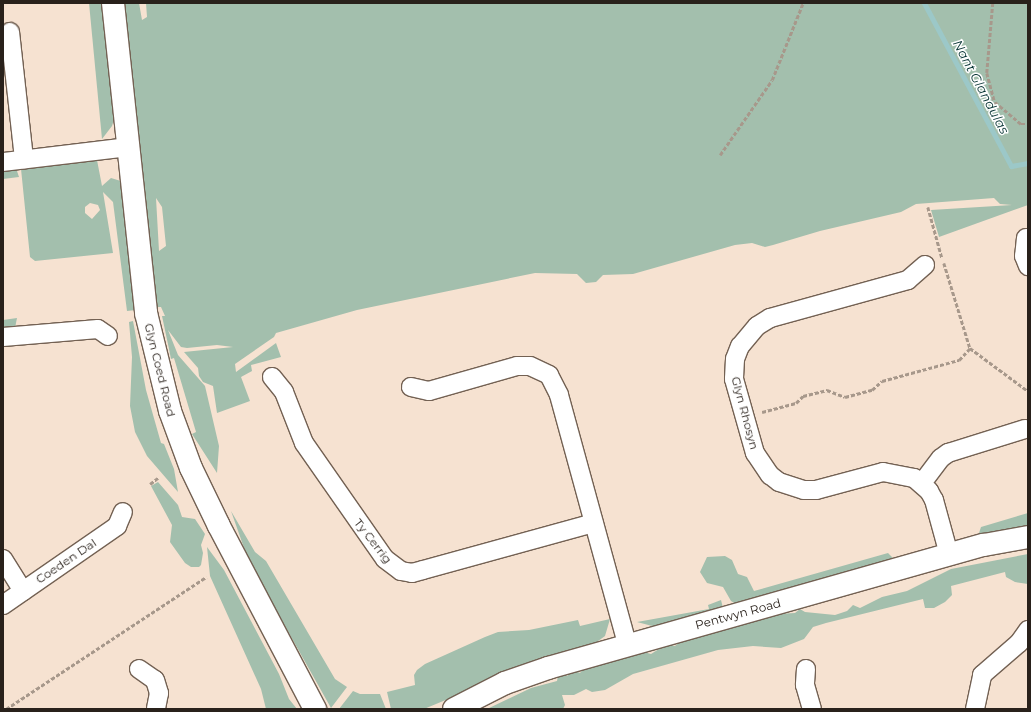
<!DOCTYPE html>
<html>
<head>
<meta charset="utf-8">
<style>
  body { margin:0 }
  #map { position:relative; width:1031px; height:712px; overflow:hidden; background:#f6e2d1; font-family:Montserrat,sans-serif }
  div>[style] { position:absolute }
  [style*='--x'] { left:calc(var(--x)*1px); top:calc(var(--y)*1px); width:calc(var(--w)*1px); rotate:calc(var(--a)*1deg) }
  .green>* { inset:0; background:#a3bfad }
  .stream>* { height:5px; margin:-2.5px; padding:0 2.5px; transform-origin:2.5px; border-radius:2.5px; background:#9cc8c8 }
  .path>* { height:2.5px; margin-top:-1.25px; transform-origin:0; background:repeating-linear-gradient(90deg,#a7988b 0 4px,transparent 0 6px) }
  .roads { filter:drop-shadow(1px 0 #736153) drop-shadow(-1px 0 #736153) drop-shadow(0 1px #736153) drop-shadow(0 -1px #736153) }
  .minor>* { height:18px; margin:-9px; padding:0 9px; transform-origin:9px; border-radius:9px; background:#fff }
  .tertiary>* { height:22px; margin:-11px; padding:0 11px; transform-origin:11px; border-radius:11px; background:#fff }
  span { translate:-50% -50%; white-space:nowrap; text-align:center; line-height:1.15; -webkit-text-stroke:3px #fff; paint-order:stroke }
  .street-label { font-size:12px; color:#29211b }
  .water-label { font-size:13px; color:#053232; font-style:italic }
  .frame { position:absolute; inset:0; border:4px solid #29211b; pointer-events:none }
</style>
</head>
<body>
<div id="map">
  <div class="green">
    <i style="clip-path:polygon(89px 3px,102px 3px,115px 116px,112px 126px,102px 139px)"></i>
    <i style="clip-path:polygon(evenodd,122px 3px,139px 3px,142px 20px,147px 17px,146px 3px,1028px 3px,1028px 205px,939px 237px,931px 210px,1012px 205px,1000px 204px,994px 198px,916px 204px,901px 212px,820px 231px,773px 245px,765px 247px,752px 243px,735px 245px,633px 274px,603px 275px,596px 282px,586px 283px,577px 274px,535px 273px,357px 310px,276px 333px,274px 337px,235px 364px,236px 372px,276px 343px,281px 357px,251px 365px,252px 371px,241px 377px,250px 401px,217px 413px,213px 386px,203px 382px,199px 376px,198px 368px,184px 352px,233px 347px,217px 345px,187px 348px,181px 347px,168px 330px,178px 355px,205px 386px,219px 446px,217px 473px,192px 434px,196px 432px,174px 358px,171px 359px,169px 349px,162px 316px,165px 316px,161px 307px,155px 307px,122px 3px,156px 198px,162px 207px,166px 246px,159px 251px,156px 198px)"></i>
    <i style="clip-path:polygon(evenodd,97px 160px,102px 186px,111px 178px,124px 182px,123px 205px,136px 310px,127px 311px,113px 202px,103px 192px,113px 253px,35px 261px,30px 257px,21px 169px,23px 167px,97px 160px,90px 203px,98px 205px,100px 210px,92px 219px,85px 213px,85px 207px,90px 203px)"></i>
    <i style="clip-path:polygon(16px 168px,19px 177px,3px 179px,3px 169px)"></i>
    <i style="clip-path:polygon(17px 318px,15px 328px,3px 328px,3px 320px)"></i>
    <i style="clip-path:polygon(133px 321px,146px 390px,161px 443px,164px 444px,174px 469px,178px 492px,147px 456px,135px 432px,130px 406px,132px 357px,129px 322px)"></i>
    <i style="clip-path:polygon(158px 482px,178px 505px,182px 517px,195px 519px,205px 534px,201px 545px,203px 553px,201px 565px,199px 567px,191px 567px,185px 563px,170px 542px,172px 525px,151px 486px)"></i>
    <i style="clip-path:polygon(231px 511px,255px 552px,266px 561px,335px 679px,347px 687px,331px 708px,249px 562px)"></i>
    <i style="clip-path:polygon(1028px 513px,1028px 527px,978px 536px,981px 527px)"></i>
    <i style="clip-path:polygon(207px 547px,224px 570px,279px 674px,289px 699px,297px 709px,266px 709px,261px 689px,210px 576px)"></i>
    <i style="clip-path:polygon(888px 553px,895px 560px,739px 606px,731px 601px,723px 587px,707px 583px,700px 572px,707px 557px,725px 556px,732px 560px,738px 574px,747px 577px,754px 591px)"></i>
    <i style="clip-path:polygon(1028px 554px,1028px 584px,1015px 582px,1006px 577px,1005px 572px,951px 586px,952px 595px,945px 602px,934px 608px,925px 608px,923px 599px,826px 623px,813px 627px,804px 639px,781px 648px,753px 646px,718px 650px,633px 674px,605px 690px,592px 692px,586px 689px,574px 695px,562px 695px,565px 705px,563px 709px,487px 709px,531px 688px,557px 681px,558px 675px,565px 674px,567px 676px,574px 670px,580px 673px,584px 668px,644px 652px,651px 654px,667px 644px,675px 646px,682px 640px,776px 614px,795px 613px,800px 609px,805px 612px,835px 615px,847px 611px,853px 605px,860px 608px,882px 597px,907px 591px,951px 569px)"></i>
    <i style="clip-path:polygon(721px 600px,723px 608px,656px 627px,637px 622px,709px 609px,708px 605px)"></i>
    <i style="clip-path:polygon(610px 619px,605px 636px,594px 644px,549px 657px,424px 709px,391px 709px,387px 692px,415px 685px,414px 675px,417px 670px,425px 664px,485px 637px,498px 632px,529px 630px,578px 620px,580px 626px)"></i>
    <i style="clip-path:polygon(353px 691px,360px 694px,380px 694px,386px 709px,339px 709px)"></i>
  </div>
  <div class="stream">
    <i style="--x:924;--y:3;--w:185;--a:61.9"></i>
    <i style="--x:1011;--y:166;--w:17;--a:-10"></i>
  </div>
  <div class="path">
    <i style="--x:993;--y:3;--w:70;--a:94.9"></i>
    <i style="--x:987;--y:73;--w:30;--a:75"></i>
    <i style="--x:995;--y:102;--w:34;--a:40"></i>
    <i style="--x:1021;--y:124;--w:7;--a:0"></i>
    <i style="--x:720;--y:155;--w:91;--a:-55.3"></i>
    <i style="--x:772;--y:80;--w:83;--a:-68.1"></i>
    <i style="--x:928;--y:207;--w:53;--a:74.6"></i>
    <i style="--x:944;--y:263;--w:89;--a:73"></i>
    <i style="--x:762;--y:412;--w:35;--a:-15"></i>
    <i style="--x:796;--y:403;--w:10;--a:-45"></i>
    <i style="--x:803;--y:396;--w:25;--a:-14"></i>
    <i style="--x:827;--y:390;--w:19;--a:21"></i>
    <i style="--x:845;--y:397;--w:28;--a:-15"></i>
    <i style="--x:872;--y:390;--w:13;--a:-42"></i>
    <i style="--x:882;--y:381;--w:80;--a:-15.3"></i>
    <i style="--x:959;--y:360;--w:16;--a:-47"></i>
    <i style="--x:970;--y:348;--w:72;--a:36.6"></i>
    <i style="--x:150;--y:484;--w:11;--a:-38"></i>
    <i style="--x:6;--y:709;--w:240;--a:-33.4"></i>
  </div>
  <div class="roads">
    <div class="minor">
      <i style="--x:10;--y:32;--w:128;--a:83.7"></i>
      <i style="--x:3;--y:162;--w:126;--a:-6.8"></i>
      <i style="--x:1026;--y:238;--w:18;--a:96"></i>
      <i style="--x:1024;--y:256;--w:11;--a:68"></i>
      <i style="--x:925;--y:265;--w:23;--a:139"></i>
      <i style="--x:908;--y:280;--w:143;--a:164.6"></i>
      <i style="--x:770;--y:318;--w:15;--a:148"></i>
      <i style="--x:757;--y:326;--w:26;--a:130"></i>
      <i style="--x:740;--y:346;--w:14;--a:111"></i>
      <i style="--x:735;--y:359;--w:20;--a:93"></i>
      <i style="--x:734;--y:379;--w:77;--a:74.2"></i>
      <i style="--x:755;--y:453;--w:27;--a:56"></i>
      <i style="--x:770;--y:475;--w:11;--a:38"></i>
      <i style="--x:779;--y:482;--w:26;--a:18"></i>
      <i style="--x:804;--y:490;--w:12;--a:0"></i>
      <i style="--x:816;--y:490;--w:69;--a:-15"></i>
      <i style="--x:883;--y:472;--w:32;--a:11"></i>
      <i style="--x:914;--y:478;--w:20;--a:41"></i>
      <i style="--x:929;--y:491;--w:10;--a:61"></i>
      <i style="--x:934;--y:500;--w:57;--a:74.7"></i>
      <i style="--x:3;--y:337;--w:95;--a:-4.8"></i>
      <i style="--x:98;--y:329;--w:12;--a:35"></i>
      <i style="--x:272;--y:377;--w:19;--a:51"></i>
      <i style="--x:284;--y:392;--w:55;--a:68.6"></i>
      <i style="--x:304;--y:443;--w:141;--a:55.1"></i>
      <i style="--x:385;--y:559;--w:20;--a:37"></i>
      <i style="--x:401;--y:571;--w:11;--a:10"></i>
      <i style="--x:412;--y:573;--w:11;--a:-15"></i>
      <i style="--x:423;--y:570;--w:177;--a:-15.4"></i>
      <i style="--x:411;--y:387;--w:18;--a:13"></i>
      <i style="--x:429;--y:391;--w:91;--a:-15.9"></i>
      <i style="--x:517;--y:366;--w:13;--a:0"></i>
      <i style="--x:530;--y:366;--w:21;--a:25"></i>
      <i style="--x:549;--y:375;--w:22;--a:63"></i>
      <i style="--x:559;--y:395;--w:258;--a:74.7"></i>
      <i style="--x:922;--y:483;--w:31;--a:-53"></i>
      <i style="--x:941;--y:458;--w:9;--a:-36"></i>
      <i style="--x:948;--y:453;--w:81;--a:-17.3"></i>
      <i style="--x:3;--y:559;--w:38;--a:58"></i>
      <i style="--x:3;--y:605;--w:139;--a:-34.7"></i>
      <i style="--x:117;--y:526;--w:15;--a:-67"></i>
      <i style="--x:139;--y:669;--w:19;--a:35"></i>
      <i style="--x:155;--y:680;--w:14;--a:73"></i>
      <i style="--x:159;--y:693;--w:16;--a:101"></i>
      <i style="--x:806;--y:669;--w:16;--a:94"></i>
      <i style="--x:805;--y:685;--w:25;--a:74"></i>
      <i style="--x:975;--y:709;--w:35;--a:-78"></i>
      <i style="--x:982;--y:675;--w:49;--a:-40.9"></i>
      <i style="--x:1019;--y:643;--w:16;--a:-55"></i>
    </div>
    <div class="tertiary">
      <i style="--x:113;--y:3;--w:312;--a:83.9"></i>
      <i style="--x:146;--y:313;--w:101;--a:76.2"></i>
      <i style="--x:170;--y:411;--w:61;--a:69.8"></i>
      <i style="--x:191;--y:468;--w:64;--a:64.2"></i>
      <i style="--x:219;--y:526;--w:207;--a:62.3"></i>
      <i style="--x:454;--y:709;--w:57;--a:-27"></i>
      <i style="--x:505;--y:683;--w:46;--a:-19.2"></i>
      <i style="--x:548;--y:668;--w:453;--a:-15.8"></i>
      <i style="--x:984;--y:545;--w:45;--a:-10.3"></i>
    </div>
  </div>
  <div class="street-label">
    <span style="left:160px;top:370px;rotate:76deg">Glyn Coed Road</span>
    <span style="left:745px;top:413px;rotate:75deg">Glyn Rhosyn</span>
    <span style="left:373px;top:541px;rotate:52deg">Ty Cerrig</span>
    <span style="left:66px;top:561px;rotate:-34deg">Coeden Dal</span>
    <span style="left:738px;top:614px;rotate:-15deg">Pentwyn Road</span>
  </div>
  <div class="water-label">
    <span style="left:981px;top:87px;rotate:62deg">Nant Glandulas</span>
  </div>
  <div class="frame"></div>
</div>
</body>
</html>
